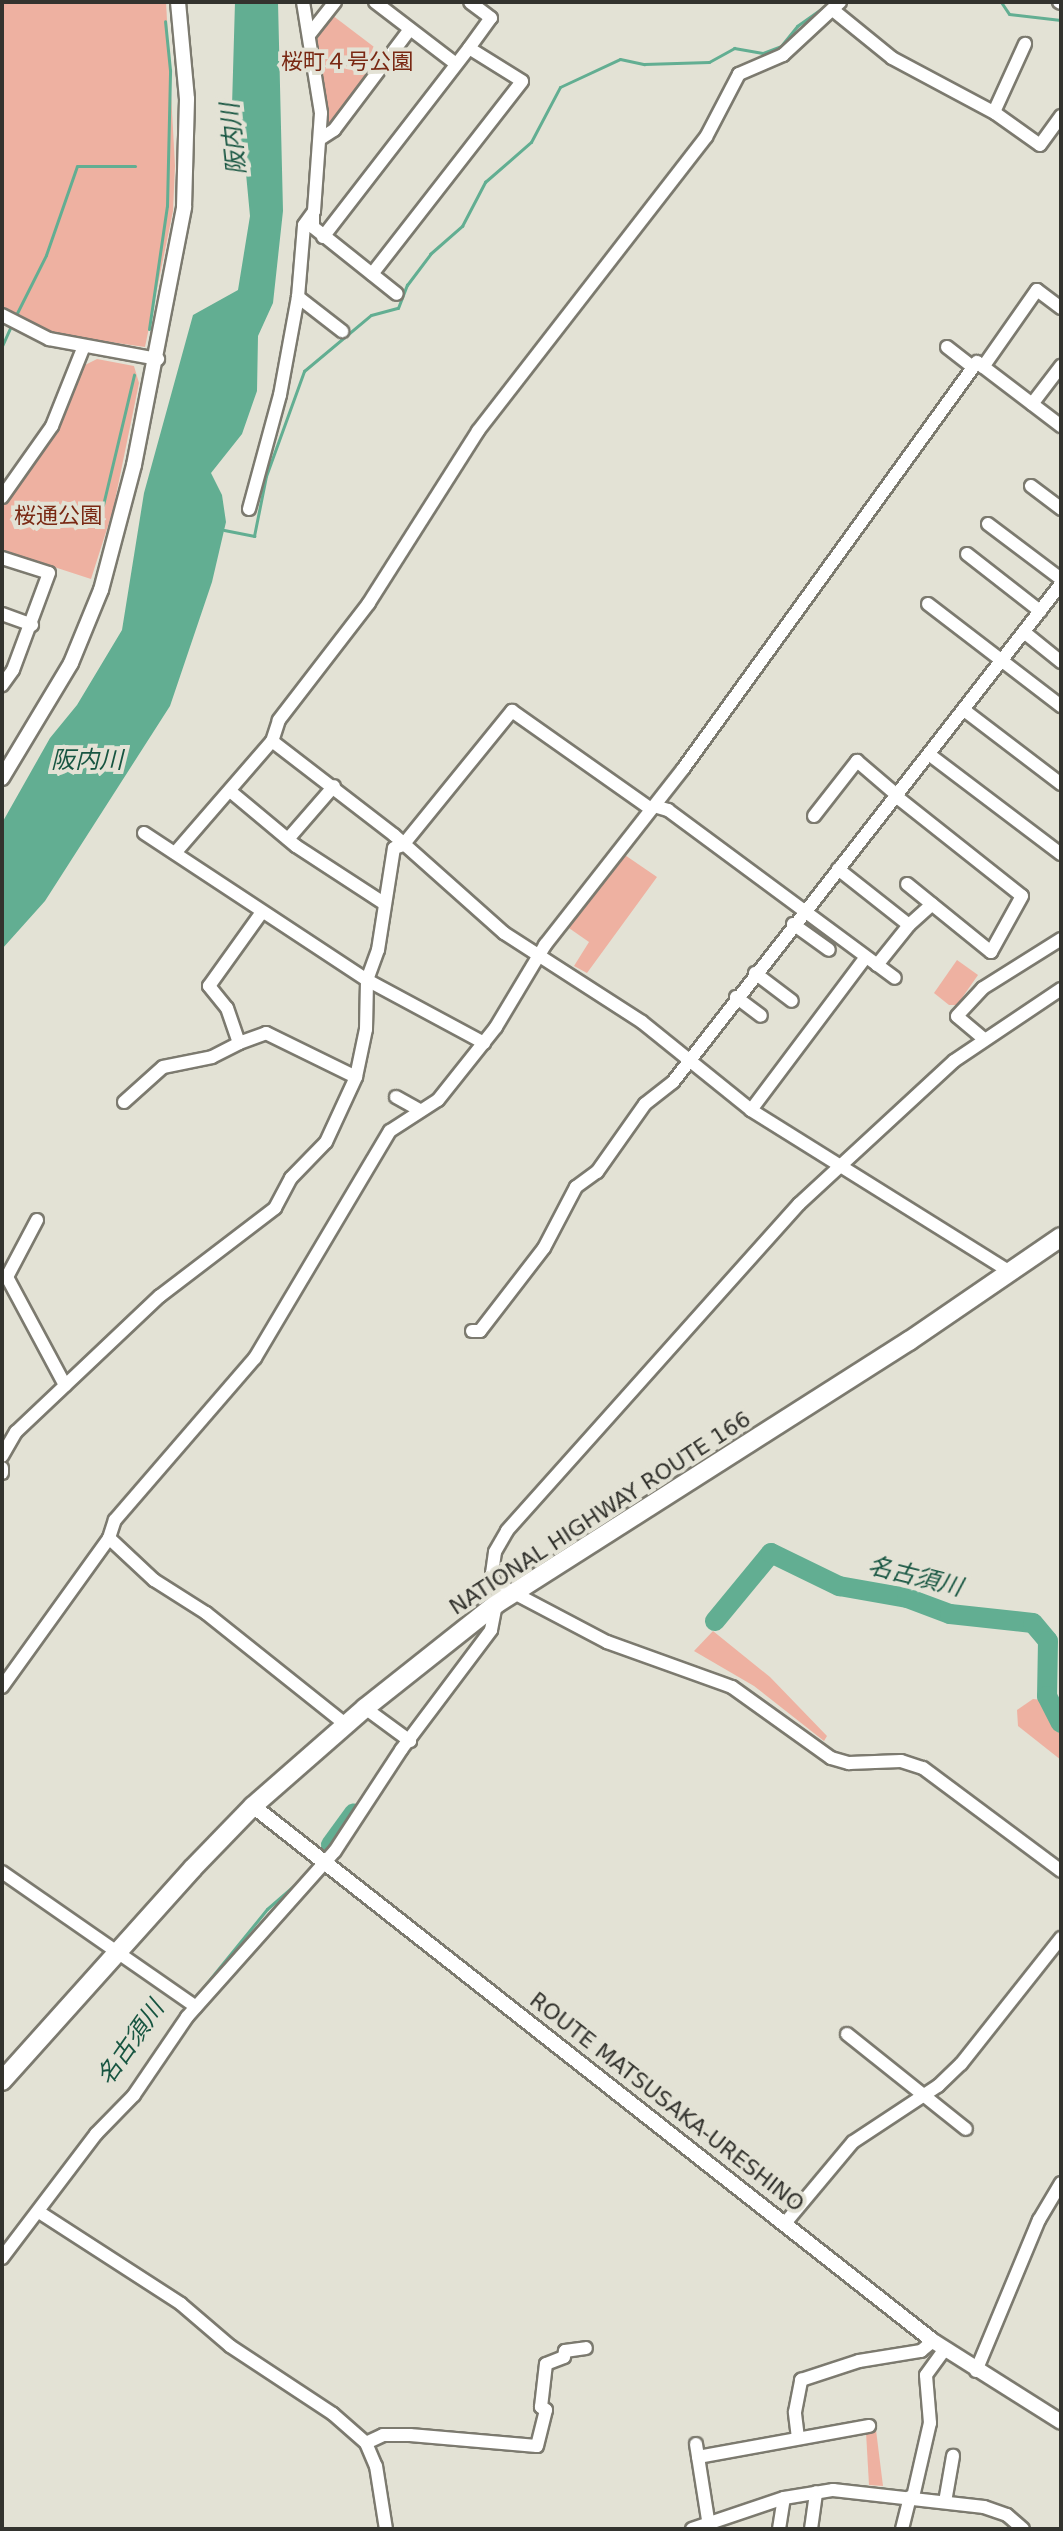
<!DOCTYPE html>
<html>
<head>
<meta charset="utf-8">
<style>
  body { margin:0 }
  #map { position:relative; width:1063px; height:2531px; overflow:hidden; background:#e3e2d5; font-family:"DejaVu Sans","Noto Sans JP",sans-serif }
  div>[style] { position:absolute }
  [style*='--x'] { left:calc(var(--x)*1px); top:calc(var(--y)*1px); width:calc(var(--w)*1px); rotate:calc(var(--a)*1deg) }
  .green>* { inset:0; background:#eeb1a1 }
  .water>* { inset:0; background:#62ae92 }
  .stream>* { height:3px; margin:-1.5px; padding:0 1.5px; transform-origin:1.5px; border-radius:1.5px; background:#62ae92 }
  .river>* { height:20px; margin:-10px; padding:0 10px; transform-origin:10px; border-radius:10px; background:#62ae92 }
  .roads { filter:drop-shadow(2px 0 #7c7a6f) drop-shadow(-2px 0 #7c7a6f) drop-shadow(0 2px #7c7a6f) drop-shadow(0 -2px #7c7a6f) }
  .minor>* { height:12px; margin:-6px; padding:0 6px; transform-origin:6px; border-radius:6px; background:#fff }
  .major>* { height:14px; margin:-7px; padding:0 7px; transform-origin:7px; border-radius:7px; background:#fff }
  .highway>* { height:18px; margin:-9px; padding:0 9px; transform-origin:9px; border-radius:9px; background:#fff }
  span { translate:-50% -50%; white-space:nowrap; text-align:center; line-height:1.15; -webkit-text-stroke:8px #e3e2d5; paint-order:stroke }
  .park-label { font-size:22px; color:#792813 }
  .street-label { font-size:22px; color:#33332e }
  .water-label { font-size:24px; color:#175541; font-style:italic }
  .frame { position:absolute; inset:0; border:4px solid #33332e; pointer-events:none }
</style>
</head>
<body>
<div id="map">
  <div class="green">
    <i style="clip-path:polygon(2px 2px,166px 2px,175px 166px,173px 211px,145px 347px,54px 334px,2px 307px)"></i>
    <i style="clip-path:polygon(332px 15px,386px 56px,333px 124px,326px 122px,316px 37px)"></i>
    <i style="clip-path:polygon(97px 359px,134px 366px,139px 383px,113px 510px,91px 579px,2px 550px,2px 507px,55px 431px,85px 365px)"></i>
    <i style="clip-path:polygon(619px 851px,657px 877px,587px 973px,574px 966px,589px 942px,566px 926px)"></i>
    <i style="clip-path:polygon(957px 960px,978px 975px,957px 1005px,949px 1005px,934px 993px)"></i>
    <i style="clip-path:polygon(713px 1631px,770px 1677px,827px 1736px,824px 1741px,754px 1686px,694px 1651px)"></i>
    <i style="clip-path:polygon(1033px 1699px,1042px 1700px,1061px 1733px,1061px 1760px,1018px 1726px,1017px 1710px)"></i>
    <i style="clip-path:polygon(876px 2430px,883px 2486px,869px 2485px,866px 2432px)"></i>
  </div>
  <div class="water">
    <i style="clip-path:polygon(235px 2px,278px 2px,283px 211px,273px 303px,258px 336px,257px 391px,242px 434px,211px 473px,222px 495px,226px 522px,212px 582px,170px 706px,45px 901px,2px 949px,2px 823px,50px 738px,77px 705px,122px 630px,144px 493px,193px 315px,238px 290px,250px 216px,245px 163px,232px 106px)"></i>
  </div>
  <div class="stream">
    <i style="--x:1001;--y:2;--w:14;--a:56"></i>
    <i style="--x:1009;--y:14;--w:52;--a:6.6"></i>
    <i style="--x:15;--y:317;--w:69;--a:-63.4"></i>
    <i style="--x:46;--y:255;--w:94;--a:-70.8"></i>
    <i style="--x:77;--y:166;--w:58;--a:0"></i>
    <i style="--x:149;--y:329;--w:124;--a:-81.7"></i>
    <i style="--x:167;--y:206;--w:136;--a:-88.7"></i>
    <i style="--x:170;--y:70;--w:49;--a:-95.8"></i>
    <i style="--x:2;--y:346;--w:24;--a:-66"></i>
    <i style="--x:103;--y:505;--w:134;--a:-76.6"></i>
    <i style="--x:224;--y:530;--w:31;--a:11"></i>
    <i style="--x:254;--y:536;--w:61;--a:-78.7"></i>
    <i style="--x:266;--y:476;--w:112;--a:-70.1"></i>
    <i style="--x:304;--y:371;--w:87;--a:-39.9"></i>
    <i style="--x:371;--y:315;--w:28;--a:-15"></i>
    <i style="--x:398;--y:308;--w:25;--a:-69"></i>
    <i style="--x:407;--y:285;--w:39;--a:-53"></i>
    <i style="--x:430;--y:254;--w:43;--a:-41.2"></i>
    <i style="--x:462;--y:226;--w:50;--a:-62.4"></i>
    <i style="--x:485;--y:182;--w:61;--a:-41"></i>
    <i style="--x:531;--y:142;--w:62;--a:-62.2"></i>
    <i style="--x:560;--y:87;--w:66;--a:-25"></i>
    <i style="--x:620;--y:59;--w:25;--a:12"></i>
    <i style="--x:644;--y:64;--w:65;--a:-1.8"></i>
    <i style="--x:709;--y:62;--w:29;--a:-29"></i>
    <i style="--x:734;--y:48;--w:29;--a:10"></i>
    <i style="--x:763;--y:53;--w:19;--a:-21"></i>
    <i style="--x:781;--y:46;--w:26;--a:-51"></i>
    <i style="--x:797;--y:26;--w:42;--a:-35.2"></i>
    <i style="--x:193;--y:2000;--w:117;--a:-50.9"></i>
    <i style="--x:267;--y:1909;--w:50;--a:-41"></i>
    <i style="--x:151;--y:2059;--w:65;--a:-55.1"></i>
  </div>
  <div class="river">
    <i style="--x:715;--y:1621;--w:88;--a:-50.5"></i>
    <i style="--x:771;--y:1553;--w:76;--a:25.9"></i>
    <i style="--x:839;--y:1586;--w:69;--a:10"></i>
    <i style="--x:907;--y:1598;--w:46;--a:20.4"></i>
    <i style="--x:950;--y:1614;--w:83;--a:6.2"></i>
    <i style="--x:1033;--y:1623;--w:23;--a:50"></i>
    <i style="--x:1048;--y:1641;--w:55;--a:91"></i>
    <i style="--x:1047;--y:1696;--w:30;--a:63"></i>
    <i style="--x:331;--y:1845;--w:39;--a:-54"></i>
  </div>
  <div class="roads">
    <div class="minor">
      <i style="--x:375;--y:2;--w:102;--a:37.4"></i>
      <i style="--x:840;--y:2;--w:78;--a:137.1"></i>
      <i style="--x:783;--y:55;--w:48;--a:156.6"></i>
      <i style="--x:739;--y:74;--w:71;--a:117.6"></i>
      <i style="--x:706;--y:137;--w:372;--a:127.8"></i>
      <i style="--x:478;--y:431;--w:204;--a:122.4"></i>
      <i style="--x:369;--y:603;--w:148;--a:127.6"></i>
      <i style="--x:279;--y:720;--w:22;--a:108"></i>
      <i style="--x:272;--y:741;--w:154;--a:37.6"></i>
      <i style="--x:394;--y:835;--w:147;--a:41.7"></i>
      <i style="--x:504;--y:933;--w:164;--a:32.8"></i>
      <i style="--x:642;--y:1022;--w:140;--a:38.9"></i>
      <i style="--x:751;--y:1110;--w:302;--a:32"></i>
      <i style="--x:1059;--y:2;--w:2;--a:27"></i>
      <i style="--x:833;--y:10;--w:76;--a:39.1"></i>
      <i style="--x:892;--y:58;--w:117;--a:28.1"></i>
      <i style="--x:995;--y:113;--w:55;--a:35.4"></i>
      <i style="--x:1040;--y:145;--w:36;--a:-54"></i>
      <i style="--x:309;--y:35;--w:42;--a:-51.8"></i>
      <i style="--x:994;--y:112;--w:75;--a:-65.5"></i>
      <i style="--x:320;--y:139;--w:17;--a:-33"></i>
      <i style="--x:334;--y:130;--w:126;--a:-53"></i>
      <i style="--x:313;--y:214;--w:13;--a:90"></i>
      <i style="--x:313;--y:227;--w:107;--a:38.6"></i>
      <i style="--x:323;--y:237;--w:239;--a:-52.3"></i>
      <i style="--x:372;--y:274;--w:244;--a:-52.1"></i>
      <i style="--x:522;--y:81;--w:62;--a:-148.1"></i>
      <i style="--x:469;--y:48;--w:37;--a:-54"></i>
      <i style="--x:491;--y:18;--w:26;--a:-143"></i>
      <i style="--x:298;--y:297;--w:56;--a:37.7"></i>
      <i style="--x:2;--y:315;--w:53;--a:27.1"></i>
      <i style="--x:49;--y:339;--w:111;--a:10.4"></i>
      <i style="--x:947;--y:347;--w:33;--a:38"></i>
      <i style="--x:983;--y:367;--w:94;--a:-55"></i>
      <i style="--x:1037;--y:290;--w:30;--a:37"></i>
      <i style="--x:1032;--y:404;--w:48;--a:-52.7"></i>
      <i style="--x:1031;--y:486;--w:38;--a:37"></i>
      <i style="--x:2;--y:497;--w:87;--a:-54.8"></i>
      <i style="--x:52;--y:426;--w:86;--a:-68.2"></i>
      <i style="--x:249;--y:509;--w:118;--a:-74.8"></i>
      <i style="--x:280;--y:395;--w:100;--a:-79.6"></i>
      <i style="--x:298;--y:297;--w:72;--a:-85.2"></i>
      <i style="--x:304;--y:225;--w:17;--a:-54"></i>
      <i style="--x:314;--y:211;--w:98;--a:-85.9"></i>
      <i style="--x:321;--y:113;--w:112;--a:-99.2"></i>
      <i style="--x:988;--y:524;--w:91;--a:37"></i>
      <i style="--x:967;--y:554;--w:93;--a:38"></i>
      <i style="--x:2;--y:558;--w:49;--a:17.7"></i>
      <i style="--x:49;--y:573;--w:103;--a:110.4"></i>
      <i style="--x:13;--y:670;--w:19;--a:126"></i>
      <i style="--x:928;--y:604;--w:168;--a:37.5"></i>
      <i style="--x:2;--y:614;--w:32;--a:20"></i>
      <i style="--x:1024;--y:632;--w:48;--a:39"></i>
      <i style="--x:964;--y:710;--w:122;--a:37.3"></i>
      <i style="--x:930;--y:755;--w:164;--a:37.1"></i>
      <i style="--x:230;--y:791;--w:86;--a:39.8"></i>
      <i style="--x:296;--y:846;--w:106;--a:33.1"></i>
      <i style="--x:897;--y:797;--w:159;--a:38.4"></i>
      <i style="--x:1022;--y:896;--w:64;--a:119"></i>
      <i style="--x:991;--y:952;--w:108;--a:-141"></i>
      <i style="--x:654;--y:806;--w:15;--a:16"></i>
      <i style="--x:668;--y:810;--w:282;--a:36.5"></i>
      <i style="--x:814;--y:816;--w:70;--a:-52"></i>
      <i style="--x:857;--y:761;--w:54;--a:40.5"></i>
      <i style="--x:144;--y:833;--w:267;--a:33.4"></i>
      <i style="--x:367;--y:980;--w:133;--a:28.3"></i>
      <i style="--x:288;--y:839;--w:70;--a:-49"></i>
      <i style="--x:175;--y:853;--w:148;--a:-49.1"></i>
      <i style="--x:838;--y:869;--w:90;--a:38.3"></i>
      <i style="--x:909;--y:925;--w:31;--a:-42"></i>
      <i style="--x:262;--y:912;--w:91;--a:125.6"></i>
      <i style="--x:209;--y:986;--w:28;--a:51"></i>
      <i style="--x:227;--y:1008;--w:37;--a:71"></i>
      <i style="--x:239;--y:1043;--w:29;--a:-20"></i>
      <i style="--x:266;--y:1033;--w:100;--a:26.1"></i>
      <i style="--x:793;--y:924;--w:44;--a:35.8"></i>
      <i style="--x:877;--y:965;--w:51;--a:-51.3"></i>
      <i style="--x:755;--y:973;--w:46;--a:37.1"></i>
      <i style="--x:1061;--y:989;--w:129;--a:146.1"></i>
      <i style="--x:954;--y:1061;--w:211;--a:137.3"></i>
      <i style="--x:799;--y:1204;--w:438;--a:131.8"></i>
      <i style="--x:507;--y:1531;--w:24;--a:120"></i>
      <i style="--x:495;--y:1552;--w:21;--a:98"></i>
      <i style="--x:492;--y:1573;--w:10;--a:73"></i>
      <i style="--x:495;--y:1583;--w:127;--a:27.8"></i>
      <i style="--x:607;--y:1642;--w:133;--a:19.8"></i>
      <i style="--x:732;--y:1687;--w:122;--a:35.6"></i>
      <i style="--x:831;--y:1758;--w:19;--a:16"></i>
      <i style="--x:849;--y:1763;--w:52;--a:-2.2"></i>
      <i style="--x:901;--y:1761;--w:23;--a:18"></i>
      <i style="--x:923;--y:1768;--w:172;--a:36.7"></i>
      <i style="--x:736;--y:997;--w:31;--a:37"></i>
      <i style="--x:984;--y:1039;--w:35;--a:-140"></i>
      <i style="--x:957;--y:1016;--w:38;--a:-47"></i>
      <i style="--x:983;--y:988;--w:92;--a:-32.1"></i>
      <i style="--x:396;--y:1097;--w:26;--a:29"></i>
      <i style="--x:124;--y:1102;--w:52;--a:-41.9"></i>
      <i style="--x:163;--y:1067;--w:50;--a:-11.5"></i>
      <i style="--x:212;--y:1057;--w:30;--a:-27"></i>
      <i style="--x:751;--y:1110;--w:191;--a:-53.1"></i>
      <i style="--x:37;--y:1220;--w:64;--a:117.8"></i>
      <i style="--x:7;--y:1277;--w:123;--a:61.8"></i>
      <i style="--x:472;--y:1331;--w:8;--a:0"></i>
      <i style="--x:480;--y:1331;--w:105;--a:-52.4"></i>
      <i style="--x:544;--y:1248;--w:69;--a:-62.3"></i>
      <i style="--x:576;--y:1187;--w:26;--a:-36"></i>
      <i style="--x:597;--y:1172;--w:83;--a:-54.8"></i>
      <i style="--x:645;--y:1104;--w:36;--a:-38"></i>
      <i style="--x:673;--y:1082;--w:631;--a:-52.08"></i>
      <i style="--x:2;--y:1456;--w:28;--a:-60"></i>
      <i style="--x:16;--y:1432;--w:198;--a:-43.4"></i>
      <i style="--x:160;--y:1296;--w:145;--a:-37.4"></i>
      <i style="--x:275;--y:1208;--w:34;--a:-62"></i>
      <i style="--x:291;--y:1178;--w:50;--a:-45.8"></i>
      <i style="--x:326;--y:1142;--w:72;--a:-65.2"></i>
      <i style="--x:356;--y:1077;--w:49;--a:-78.2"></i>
      <i style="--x:366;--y:1029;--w:49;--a:-88.8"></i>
      <i style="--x:367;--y:980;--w:32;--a:-70"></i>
      <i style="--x:378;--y:950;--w:103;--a:-81.1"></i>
      <i style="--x:394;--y:848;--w:9;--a:-18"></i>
      <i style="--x:403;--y:845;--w:173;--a:-50.9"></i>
      <i style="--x:512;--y:711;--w:170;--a:35.2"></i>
      <i style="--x:2;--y:1468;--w:5;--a:90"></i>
      <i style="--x:109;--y:1538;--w:62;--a:43"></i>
      <i style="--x:154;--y:1580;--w:62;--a:32.4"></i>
      <i style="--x:206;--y:1613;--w:178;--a:38.6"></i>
      <i style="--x:2;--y:1687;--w:183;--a:-54.3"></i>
      <i style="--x:109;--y:1538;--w:19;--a:-72"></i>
      <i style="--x:115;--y:1520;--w:214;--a:-49.2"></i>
      <i style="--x:255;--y:1358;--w:264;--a:-59.3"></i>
      <i style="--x:390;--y:1131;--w:57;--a:-32.9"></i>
      <i style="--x:438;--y:1100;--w:93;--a:-51.5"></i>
      <i style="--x:496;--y:1027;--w:96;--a:-59.1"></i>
      <i style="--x:545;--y:945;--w:224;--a:-51.9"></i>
      <i style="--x:683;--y:769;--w:502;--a:-54.16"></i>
      <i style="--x:977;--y:362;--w:106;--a:37.3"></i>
      <i style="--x:365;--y:1708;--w:56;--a:36.3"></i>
      <i style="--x:2;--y:1872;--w:236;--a:34.8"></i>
      <i style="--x:847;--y:2034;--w:152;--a:38.6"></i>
      <i style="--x:39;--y:2212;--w:169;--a:32.9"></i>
      <i style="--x:181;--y:2304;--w:65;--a:40.6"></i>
      <i style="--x:230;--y:2346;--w:123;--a:33.4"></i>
      <i style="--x:333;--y:2414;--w:44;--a:41.3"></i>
      <i style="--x:366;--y:2443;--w:25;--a:67"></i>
      <i style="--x:376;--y:2466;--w:64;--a:81"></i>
      <i style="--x:786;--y:2222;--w:104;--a:-50.1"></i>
      <i style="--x:853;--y:2142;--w:102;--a:-33.4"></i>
      <i style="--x:938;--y:2086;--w:32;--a:-44"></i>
      <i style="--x:961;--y:2064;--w:161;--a:-51.6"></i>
      <i style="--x:2;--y:2258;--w:156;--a:-52.8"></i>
      <i style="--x:96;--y:2134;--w:54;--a:-45.7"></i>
      <i style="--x:134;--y:2095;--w:94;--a:-55.8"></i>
      <i style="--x:187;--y:2017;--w:222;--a:-48.3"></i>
      <i style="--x:335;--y:1851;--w:121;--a:-56.8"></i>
      <i style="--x:401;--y:1750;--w:150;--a:-53.1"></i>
      <i style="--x:491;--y:1630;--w:26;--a:-79"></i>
      <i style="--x:976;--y:2371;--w:164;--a:-67.4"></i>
      <i style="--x:1039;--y:2220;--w:43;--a:-59.3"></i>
      <i style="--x:798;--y:2438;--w:26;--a:-97"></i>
      <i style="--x:795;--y:2412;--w:33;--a:-79"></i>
      <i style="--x:801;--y:2380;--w:61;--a:-18.1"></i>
      <i style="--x:859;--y:2361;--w:63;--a:-9.2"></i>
      <i style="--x:921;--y:2351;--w:16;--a:-40"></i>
      <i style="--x:366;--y:2443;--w:19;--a:-25"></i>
      <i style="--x:383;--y:2435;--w:27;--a:0"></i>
      <i style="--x:410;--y:2435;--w:127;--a:5"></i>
      <i style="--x:537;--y:2446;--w:37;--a:-76"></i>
      <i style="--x:546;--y:2410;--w:6;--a:-149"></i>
      <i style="--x:541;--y:2407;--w:43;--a:-83.4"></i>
      <i style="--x:546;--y:2364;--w:19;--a:-21"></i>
      <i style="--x:564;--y:2357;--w:6;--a:-81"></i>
      <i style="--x:565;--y:2351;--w:21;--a:-8"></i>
      <i style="--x:696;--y:2444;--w:83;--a:81"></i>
      <i style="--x:698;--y:2457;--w:174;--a:-10.3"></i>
      <i style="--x:913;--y:2497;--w:76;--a:-77.1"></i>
      <i style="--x:930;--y:2423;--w:48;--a:-94.8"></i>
      <i style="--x:926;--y:2375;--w:32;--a:-54"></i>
      <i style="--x:945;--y:2502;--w:47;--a:-80.1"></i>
      <i style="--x:692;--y:2529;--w:97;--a:-18.6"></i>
      <i style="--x:784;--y:2498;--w:50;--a:-9.3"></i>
      <i style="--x:833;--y:2490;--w:152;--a:6.4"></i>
      <i style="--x:984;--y:2507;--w:24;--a:19"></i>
      <i style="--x:1007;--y:2515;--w:21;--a:41"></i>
      <i style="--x:779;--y:2529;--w:31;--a:-81"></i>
      <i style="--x:811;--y:2529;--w:37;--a:-82"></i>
      <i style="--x:902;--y:2529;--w:33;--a:-76"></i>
    </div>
    <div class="major">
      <i style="--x:2;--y:778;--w:134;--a:-59"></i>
      <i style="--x:71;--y:663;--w:79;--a:-67.7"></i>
      <i style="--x:101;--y:590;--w:129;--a:-75.2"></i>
      <i style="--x:134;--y:465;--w:263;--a:-79"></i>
      <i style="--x:184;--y:207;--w:108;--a:-88.4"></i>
      <i style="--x:187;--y:99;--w:97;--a:-95.3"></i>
      <i style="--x:253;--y:1806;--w:865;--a:38.19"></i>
      <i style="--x:933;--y:2341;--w:151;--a:32.3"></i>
    </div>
    <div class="highway">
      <i style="--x:2;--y:2081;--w:286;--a:-48.1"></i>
      <i style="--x:193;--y:1868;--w:86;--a:-45.9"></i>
      <i style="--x:253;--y:1806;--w:149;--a:-41.2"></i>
      <i style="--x:365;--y:1708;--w:167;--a:-38.4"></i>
      <i style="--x:496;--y:1604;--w:490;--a:-32.5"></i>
      <i style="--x:909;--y:1341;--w:184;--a:-34.4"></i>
    </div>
  </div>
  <div class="park-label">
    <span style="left:347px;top:62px">桜町４号公園</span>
    <span style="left:58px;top:516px">桜通公園</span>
  </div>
  <div class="street-label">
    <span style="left:600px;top:1513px;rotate:-33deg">NATIONAL HIGHWAY ROUTE 166</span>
    <span style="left:667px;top:2102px;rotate:38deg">ROUTE MATSUSAKA-URESHINO</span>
  </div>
  <div class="water-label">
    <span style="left:234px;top:139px;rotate:-96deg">阪内川</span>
    <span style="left:87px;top:761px">阪内川</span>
    <span style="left:915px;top:1577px;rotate:14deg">名古須川</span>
    <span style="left:131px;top:2043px;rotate:-55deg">名古須川</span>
  </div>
  <div class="frame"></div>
</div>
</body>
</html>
